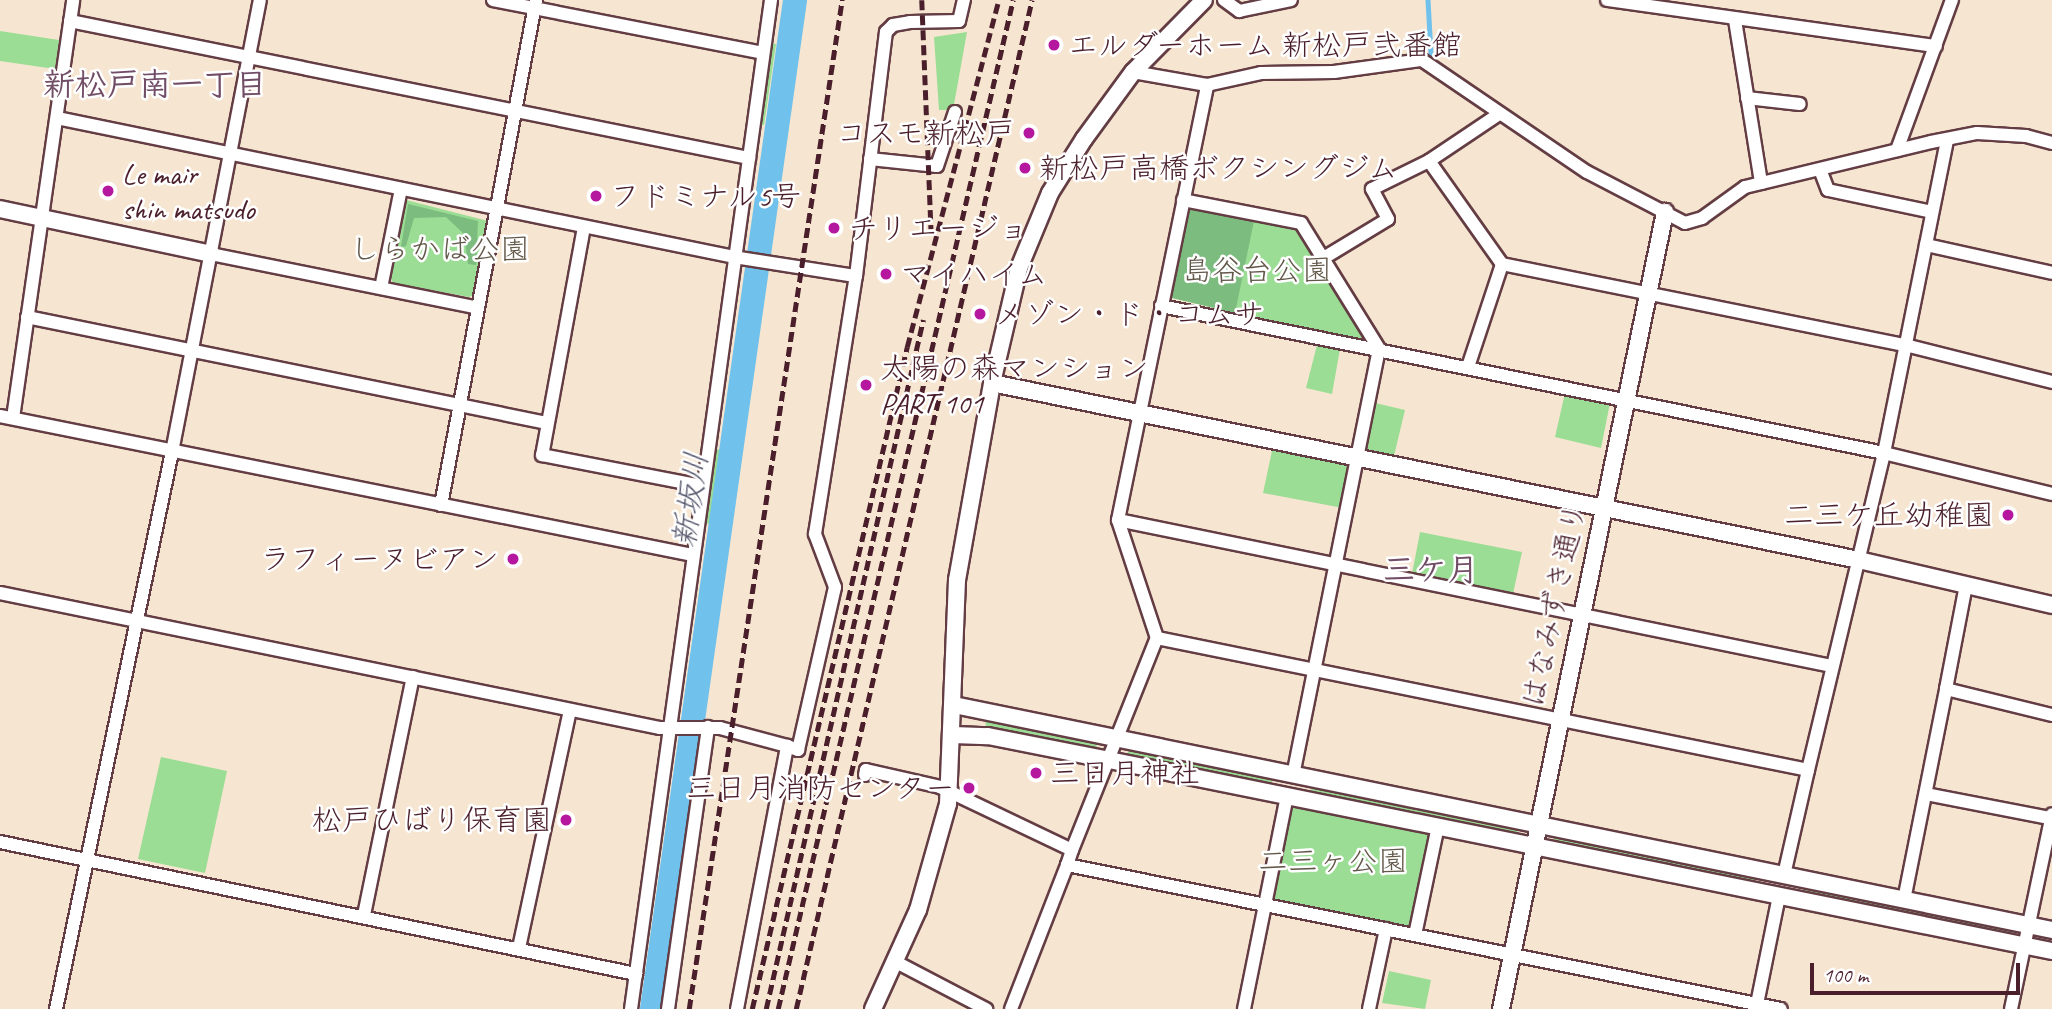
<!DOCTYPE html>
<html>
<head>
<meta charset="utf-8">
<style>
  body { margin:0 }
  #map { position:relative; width:2052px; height:1009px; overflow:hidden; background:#f6e6d1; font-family:Caveat,"Klee One",sans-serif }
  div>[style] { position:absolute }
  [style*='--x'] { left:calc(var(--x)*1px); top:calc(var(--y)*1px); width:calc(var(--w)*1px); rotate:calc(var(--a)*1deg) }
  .green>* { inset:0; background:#9bdd94 }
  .forest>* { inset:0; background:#7cbc7e }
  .stream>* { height:4.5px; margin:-2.25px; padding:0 2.25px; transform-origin:2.25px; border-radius:2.25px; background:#70c1eb }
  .river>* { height:24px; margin:-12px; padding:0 12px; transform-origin:12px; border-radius:12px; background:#70c1eb }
  .roads { filter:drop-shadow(2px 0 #643d44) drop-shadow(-2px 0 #643d44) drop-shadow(0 2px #643d44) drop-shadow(0 -2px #643d44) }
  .minor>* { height:12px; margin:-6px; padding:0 6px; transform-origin:6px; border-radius:6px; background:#fff }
  .tertiary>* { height:16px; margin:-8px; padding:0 8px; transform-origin:8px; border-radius:8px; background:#fff }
  .rail>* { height:4.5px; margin-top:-2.25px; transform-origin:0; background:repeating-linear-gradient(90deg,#4a1f2b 0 10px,transparent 0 15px) }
  .dots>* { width:19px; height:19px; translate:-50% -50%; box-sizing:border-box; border:4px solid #fff; border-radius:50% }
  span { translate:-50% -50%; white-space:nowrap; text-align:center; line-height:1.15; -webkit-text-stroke:5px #fff; paint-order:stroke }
  .poi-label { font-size:30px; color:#4a1f2b }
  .left { translate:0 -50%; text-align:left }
  .right { translate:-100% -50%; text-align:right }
  .park-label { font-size:30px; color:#62584a }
  .street-label { font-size:30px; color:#4a1f2b }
  .neighbourhood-label { font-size:32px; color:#714d66; font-weight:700 }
  .water-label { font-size:32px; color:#57586e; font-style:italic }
  .scale { position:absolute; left:1810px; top:963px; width:210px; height:32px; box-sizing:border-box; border:4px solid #4a1f2b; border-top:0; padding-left:9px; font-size:21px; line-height:24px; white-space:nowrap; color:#4a1f2b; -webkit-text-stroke:5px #fff; paint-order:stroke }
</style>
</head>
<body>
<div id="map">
  <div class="green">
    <i style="clip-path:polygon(0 31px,59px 40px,55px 69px,0 61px)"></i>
    <i style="clip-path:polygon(967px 32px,953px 110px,939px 110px,934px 37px)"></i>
    <i style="clip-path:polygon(771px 43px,776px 44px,764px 125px,758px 124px)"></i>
    <i style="clip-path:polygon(406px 200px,488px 221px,475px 294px,469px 297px,393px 283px,390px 276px)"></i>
    <i style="clip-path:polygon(1187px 206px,1299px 231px,1369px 344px,1168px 297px)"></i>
    <i style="clip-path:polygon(1317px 345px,1340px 349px,1332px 394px,1306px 388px)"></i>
    <i style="clip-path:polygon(1565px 393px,1610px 403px,1601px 448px,1555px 437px)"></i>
    <i style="clip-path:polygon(1375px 403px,1405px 410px,1393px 460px,1362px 455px)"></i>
    <i style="clip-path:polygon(1273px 446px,1353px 462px,1343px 508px,1263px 493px)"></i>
    <i style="clip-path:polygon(713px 449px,724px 450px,713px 524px,703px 523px)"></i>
    <i style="clip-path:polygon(1420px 532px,1522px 552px,1513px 594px,1412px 574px)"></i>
    <i style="clip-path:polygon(985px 715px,1092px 740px,1097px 746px,1095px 751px,986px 730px)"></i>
    <i style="clip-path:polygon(1131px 747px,1270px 778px,1272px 782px,1268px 786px,1125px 757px)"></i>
    <i style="clip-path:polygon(161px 757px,227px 771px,205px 873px,138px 859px)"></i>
    <i style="clip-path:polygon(1316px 785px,1518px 828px,1517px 836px,1308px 793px)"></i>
    <i style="clip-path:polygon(1294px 802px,1429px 833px,1410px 928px,1274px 899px)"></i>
    <i style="clip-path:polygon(1559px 834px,1756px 877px,1756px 881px,1555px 845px,1554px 838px)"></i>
    <i style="clip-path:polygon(1806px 887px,2014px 927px,2013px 935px,1804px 893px)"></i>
    <i style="clip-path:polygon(1389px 971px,1431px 980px,1425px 1009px,1382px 1003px)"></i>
  </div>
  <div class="forest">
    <i style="clip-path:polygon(408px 204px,478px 221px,476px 265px,468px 264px,464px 234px,446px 217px,414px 218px,406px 246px,401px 247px)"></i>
    <i style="clip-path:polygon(1187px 206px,1254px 221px,1235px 313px,1168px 297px)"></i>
  </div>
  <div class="stream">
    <i style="--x:1428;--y:0;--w:53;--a:86.8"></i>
  </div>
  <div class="river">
    <i style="--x:652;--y:1009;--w:1019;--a:-81.93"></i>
  </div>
  <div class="roads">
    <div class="minor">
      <i style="--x:493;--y:0;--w:275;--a:11.1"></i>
      <i style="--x:1224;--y:0;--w:19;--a:36"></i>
      <i style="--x:1239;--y:11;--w:53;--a:-11.9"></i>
      <i style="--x:1607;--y:0;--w:332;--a:8"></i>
      <i style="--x:1735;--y:20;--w:165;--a:80.9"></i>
      <i style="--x:70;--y:21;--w:693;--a:11.41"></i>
      <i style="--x:1133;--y:72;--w:75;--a:10"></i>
      <i style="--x:1207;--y:85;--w:55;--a:-12.5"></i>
      <i style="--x:1261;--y:73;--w:73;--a:-0.8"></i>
      <i style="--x:1334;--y:72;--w:89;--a:-7.8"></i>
      <i style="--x:1422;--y:60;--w:199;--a:34.2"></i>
      <i style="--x:1587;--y:172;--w:110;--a:27.5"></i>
      <i style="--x:1685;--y:223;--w:18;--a:-16"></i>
      <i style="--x:1702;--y:218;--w:53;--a:-35.8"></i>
      <i style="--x:1745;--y:187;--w:191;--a:-13.6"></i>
      <i style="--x:1931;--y:142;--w:47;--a:-11.1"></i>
      <i style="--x:1977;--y:133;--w:49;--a:3.5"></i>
      <i style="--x:2026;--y:136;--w:27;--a:15"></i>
      <i style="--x:1747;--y:98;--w:53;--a:6.5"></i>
      <i style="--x:1499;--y:114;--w:84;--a:146.1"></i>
      <i style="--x:1429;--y:161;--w:126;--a:54.7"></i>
      <i style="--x:1502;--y:264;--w:411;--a:11.4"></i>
      <i style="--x:1905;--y:345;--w:152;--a:14.1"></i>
      <i style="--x:57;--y:118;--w:691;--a:11.6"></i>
      <i style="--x:734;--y:257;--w:123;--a:8.9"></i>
      <i style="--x:1897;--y:150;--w:160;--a:-69.9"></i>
      <i style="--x:870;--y:159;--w:67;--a:6"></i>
      <i style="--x:937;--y:166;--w:57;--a:-71.6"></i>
      <i style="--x:1821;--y:172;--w:19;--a:69"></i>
      <i style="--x:1828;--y:190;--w:106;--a:11.9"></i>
      <i style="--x:1183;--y:200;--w:120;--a:11"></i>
      <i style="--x:1301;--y:223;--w:148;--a:58.2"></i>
      <i style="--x:1379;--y:349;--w:435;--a:101.4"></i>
      <i style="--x:584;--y:227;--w:232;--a:100.4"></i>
      <i style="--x:542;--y:455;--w:163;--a:11"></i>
      <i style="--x:1926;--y:245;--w:129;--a:12.5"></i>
      <i style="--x:211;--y:254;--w:272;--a:11.4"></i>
      <i style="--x:1322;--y:259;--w:77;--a:-31.2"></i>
      <i style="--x:1388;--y:219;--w:34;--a:-118"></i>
      <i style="--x:1372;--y:189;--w:64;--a:-26.2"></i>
      <i style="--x:381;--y:288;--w:101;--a:-78.6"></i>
      <i style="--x:1161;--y:306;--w:738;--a:11.49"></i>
      <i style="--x:1884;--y:453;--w:173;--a:13.7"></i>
      <i style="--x:27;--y:317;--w:531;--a:11.52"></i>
      <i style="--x:1468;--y:367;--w:108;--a:-71.7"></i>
      <i style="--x:0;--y:416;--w:707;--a:11.34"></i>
      <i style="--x:13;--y:418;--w:422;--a:-81.8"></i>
      <i style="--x:441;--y:505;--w:514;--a:-79.35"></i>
      <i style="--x:1118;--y:520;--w:729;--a:11.56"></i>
      <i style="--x:1966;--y:585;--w:106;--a:100.9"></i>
      <i style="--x:1946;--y:689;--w:109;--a:13.8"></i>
      <i style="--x:0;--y:593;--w:674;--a:11.56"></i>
      <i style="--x:660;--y:728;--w:60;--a:0"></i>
      <i style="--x:720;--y:728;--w:69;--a:15"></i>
      <i style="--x:1157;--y:638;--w:664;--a:11.46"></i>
      <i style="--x:1808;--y:770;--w:326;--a:-76.5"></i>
      <i style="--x:1884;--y:453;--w:319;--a:-78.6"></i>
      <i style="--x:865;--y:775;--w:5;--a:-79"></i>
      <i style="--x:866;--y:770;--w:76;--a:12.9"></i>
      <i style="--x:940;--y:787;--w:146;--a:25.5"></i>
      <i style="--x:1072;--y:850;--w:16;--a:108"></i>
      <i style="--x:1067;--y:865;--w:728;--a:11.4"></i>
      <i style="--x:1926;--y:794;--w:125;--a:11"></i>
      <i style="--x:0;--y:842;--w:650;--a:11.73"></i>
      <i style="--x:1072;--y:850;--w:228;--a:-68.2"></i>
      <i style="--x:1157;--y:638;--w:124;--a:-108.3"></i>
      <i style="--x:1118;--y:520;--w:444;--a:-78.4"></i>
      <i style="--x:1784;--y:875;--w:108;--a:-77.1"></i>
      <i style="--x:1904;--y:900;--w:215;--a:-78.7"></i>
      <i style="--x:364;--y:915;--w:243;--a:-78.4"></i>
      <i style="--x:1415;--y:935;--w:111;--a:-78.1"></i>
      <i style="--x:519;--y:948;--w:243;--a:-77.9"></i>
      <i style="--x:896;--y:962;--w:102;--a:27.6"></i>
      <i style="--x:56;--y:1009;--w:569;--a:-78.24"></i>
      <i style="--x:172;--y:452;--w:460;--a:-79"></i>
      <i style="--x:631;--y:1009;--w:1019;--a:-82.1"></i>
      <i style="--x:668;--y:1009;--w:285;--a:-81.9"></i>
      <i style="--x:737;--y:1009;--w:268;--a:-79.2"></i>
      <i style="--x:787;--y:746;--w:12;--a:20"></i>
      <i style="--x:798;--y:750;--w:167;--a:-77.2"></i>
      <i style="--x:835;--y:587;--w:57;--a:-110.7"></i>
      <i style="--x:815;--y:534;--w:261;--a:-81"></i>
      <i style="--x:856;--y:276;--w:246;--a:-83"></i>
      <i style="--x:886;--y:32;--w:10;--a:-45"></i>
      <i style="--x:893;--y:25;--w:17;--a:-10"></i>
      <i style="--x:910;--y:22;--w:49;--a:-1.2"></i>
      <i style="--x:959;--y:21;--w:22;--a:-77"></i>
      <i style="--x:1011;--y:1009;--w:155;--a:-68.7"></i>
      <i style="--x:1244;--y:1009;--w:217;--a:-78.6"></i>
      <i style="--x:1369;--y:1009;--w:82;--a:-78"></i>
      <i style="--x:1756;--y:1009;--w:115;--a:-78.5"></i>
      <i style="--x:2011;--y:1009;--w:199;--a:-78.1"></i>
    </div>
    <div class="tertiary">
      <i style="--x:0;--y:209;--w:216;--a:12"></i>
      <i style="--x:992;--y:383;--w:885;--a:11.54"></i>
      <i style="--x:1859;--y:560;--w:198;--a:13.1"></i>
      <i style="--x:954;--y:705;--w:1121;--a:11.58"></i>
      <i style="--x:953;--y:735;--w:35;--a:2"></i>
      <i style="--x:988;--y:736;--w:123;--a:11.2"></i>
      <i style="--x:1109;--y:760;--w:962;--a:11.45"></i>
      <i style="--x:873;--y:1009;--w:109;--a:-65.6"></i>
      <i style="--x:918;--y:910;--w:110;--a:-74.2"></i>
      <i style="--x:948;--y:804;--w:224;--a:-87.7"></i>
      <i style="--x:957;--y:580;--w:200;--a:-79.9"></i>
      <i style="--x:992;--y:383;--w:118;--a:-76.8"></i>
      <i style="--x:1019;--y:268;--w:81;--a:-67.5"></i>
      <i style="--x:1050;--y:193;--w:64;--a:-57.8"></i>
      <i style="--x:1084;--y:139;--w:83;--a:-53.8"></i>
      <i style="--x:1133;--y:72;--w:101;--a:-45.4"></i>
      <i style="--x:1501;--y:1009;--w:814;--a:-78.37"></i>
    </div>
  </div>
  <div class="rail">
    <i style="--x:922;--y:0;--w:229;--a:87.7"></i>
    <i style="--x:689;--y:1009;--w:1021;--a:-81.38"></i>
    <i style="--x:752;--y:1009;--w:680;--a:-76.82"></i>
    <i style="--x:907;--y:347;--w:359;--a:-75.2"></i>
    <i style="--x:766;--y:1009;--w:707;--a:-77.16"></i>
    <i style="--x:778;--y:1009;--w:1036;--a:-76.89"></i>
    <i style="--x:796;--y:1009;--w:1036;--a:-76.84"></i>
  </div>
  <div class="dots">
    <i style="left:1054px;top:45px;background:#b5179e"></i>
    <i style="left:1029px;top:133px;background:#b5179e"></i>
    <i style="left:1025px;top:168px;background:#b5179e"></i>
    <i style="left:108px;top:191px;background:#b5179e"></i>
    <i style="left:596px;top:196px;background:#b5179e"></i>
    <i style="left:834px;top:228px;background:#b5179e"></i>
    <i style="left:886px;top:274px;background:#b5179e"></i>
    <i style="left:980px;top:314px;background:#b5179e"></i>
    <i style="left:866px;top:385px;background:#b5179e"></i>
    <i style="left:2008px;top:515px;background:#b5179e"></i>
    <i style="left:513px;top:559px;background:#b5179e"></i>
    <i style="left:1036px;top:773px;background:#b5179e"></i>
    <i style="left:969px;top:788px;background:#b5179e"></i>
    <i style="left:566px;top:820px;background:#b5179e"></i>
  </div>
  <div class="poi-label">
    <span class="left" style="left:1068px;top:45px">エルダーホーム 新松戸弐番館</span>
    <span class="right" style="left:1015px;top:133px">コスモ新松戸</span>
    <span class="left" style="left:1039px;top:168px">新松戸高橋ボクシングジム</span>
    <span class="left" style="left:122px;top:191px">Le mair<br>shin matsudo</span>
    <span class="left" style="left:610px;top:196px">フドミナル5号</span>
    <span class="left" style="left:848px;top:228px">チリエージョ</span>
    <span class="left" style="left:900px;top:274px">マイハイム</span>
    <span class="left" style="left:994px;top:314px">メゾン・ド・コムサ</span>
    <span class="left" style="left:880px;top:385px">太陽の森マンション<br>PART 101</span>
    <span class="right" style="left:1994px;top:515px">二三ケ丘幼稚園</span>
    <span class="right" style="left:499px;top:559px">ラフィーヌビアン</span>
    <span class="left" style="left:1050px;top:773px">三日月神社</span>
    <span class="right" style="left:955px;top:788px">三日月消防センター</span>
    <span class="right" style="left:552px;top:820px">松戸ひばり保育園</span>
  </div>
  <div class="park-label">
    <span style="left:440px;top:249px">しらかば公園</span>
    <span style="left:1257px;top:270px">島谷台公園</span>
    <span style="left:1333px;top:861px">二三ヶ公園</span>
  </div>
  <div class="street-label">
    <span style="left:1554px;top:605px;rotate:-78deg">はなみずき通り</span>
  </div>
  <div class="neighbourhood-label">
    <span style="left:155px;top:85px">新松戸南一丁目</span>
    <span style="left:1431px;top:570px">三ケ月</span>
  </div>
  <div class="water-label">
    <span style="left:691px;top:500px;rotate:-82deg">新坂川</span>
  </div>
  <div class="scale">100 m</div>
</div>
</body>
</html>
